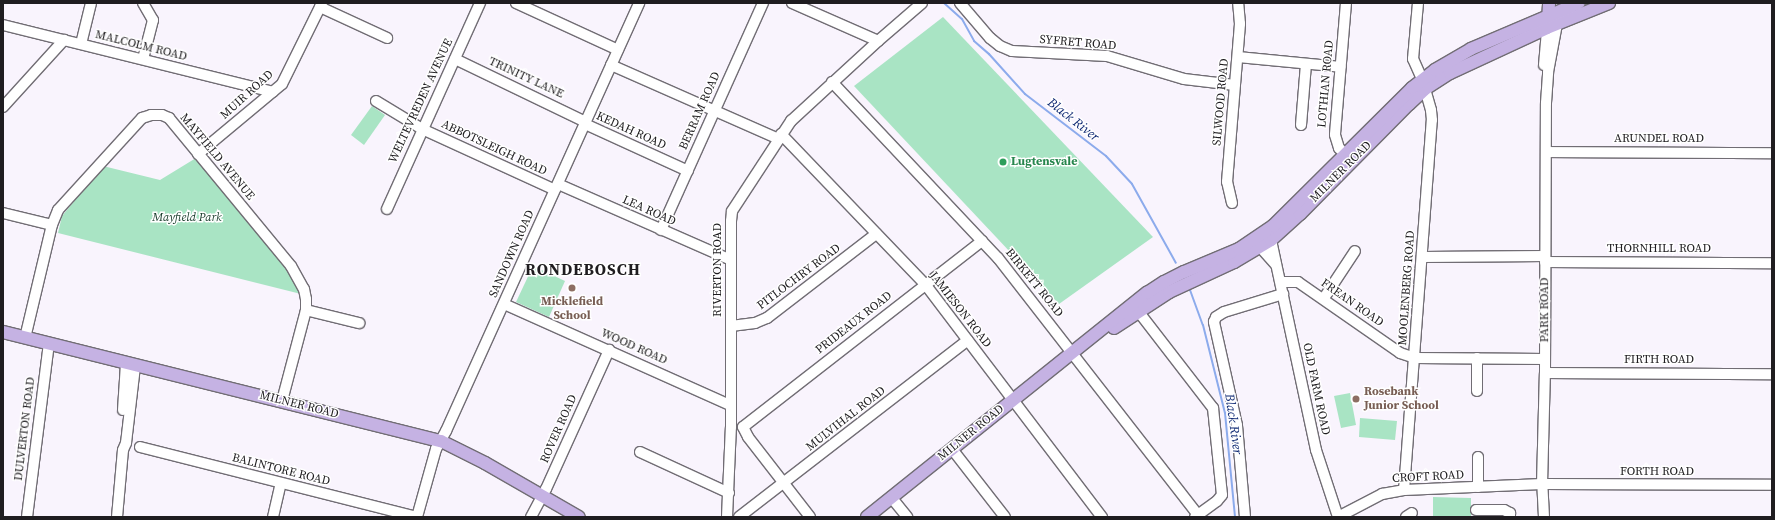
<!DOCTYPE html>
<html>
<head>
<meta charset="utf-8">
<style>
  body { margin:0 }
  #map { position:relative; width:1775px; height:520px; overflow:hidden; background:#f9f4fd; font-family:"Source Serif 4",serif }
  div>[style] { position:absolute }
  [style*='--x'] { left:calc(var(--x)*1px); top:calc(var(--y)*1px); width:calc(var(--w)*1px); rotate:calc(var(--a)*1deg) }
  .green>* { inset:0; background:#a9e4c4 }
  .stream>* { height:2px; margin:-1px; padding:0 1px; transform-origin:1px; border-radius:1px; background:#8cabec }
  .roads { filter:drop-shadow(1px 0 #716d74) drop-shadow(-1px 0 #716d74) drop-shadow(0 1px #716d74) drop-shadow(0 -1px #716d74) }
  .minor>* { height:10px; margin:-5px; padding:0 5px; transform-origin:5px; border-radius:5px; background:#fff }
  .major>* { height:12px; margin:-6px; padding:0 6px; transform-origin:6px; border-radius:6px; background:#c5b2e3 }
  .dots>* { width:11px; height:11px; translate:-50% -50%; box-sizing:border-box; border:2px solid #fff; border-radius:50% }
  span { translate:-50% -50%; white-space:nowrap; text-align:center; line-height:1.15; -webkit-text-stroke:3px #fff; paint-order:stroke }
  .street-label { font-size:12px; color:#1f1d20 }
  .leisure-label { font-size:12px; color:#27864d; font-weight:700 }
  .left { translate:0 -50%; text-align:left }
  .park-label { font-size:12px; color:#193d2c; font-style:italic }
  .education-label { font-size:12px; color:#785e54; font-weight:700 }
  .water-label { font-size:13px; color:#0e2872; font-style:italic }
  .district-label { font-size:16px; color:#1f1d20; font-weight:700; letter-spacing:1px }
  .frame { position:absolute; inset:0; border:4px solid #1f1d20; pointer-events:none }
</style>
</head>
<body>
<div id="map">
  <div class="green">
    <i style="clip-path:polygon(943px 17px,1153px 237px,1059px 304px,854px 86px)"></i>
    <i style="clip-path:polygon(372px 106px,385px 115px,364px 145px,351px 135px)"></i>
    <i style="clip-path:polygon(196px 158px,290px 271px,301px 294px,58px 233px,62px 216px,103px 166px,160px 180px)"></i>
    <i style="clip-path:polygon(533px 266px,565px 281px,549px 317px,516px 302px)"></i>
    <i style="clip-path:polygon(1350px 393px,1356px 425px,1341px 428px,1334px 396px)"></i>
    <i style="clip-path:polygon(1360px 418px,1397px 421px,1395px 440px,1359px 437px)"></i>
    <i style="clip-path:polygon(1433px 497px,1471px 498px,1471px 517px,1433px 517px)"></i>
  </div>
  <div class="stream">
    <i style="--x:944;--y:3;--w:24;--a:42"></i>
    <i style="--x:962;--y:19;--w:25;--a:61"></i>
    <i style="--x:974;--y:41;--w:20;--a:41"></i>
    <i style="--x:989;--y:54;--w:54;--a:48"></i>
    <i style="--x:1025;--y:94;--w:102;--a:37.4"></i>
    <i style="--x:1106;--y:156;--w:38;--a:47"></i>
    <i style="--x:1132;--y:184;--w:90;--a:60.9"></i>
    <i style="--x:1190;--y:290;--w:37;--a:70"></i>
    <i style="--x:1203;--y:325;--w:91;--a:76"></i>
    <i style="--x:1225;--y:413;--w:104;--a:84.5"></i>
  </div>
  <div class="roads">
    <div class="minor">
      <i style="--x:143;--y:3;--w:20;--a:60"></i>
      <i style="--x:153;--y:20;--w:40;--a:104.4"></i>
      <i style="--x:516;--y:3;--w:112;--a:24.7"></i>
      <i style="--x:792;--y:3;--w:94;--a:23.8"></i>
      <i style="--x:960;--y:3;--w:46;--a:49.4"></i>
      <i style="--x:990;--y:38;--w:13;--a:39"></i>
      <i style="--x:1000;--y:46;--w:13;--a:23"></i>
      <i style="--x:1012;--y:51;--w:95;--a:3"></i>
      <i style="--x:1107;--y:56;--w:80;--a:16.6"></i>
      <i style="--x:1184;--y:79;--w:51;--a:6.7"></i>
      <i style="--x:1346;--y:3;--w:132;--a:94.8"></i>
      <i style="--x:1335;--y:135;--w:14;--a:73"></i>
      <i style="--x:1339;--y:148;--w:16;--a:45"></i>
      <i style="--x:320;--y:7;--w:74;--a:24.8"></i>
      <i style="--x:3;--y:25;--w:278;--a:13.9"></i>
      <i style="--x:81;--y:44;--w:42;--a:-76.3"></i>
      <i style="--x:1238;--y:57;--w:103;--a:5.5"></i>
      <i style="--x:455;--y:59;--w:145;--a:25.7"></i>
      <i style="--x:611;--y:65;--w:184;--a:23.8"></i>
      <i style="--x:1544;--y:65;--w:37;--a:-85"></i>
      <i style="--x:832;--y:82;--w:242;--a:46.7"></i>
      <i style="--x:998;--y:258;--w:326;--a:52.1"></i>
      <i style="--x:376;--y:101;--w:54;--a:31.3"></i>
      <i style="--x:422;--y:129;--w:146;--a:24.6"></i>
      <i style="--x:3;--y:107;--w:91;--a:-47.7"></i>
      <i style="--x:585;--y:124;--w:113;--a:24.5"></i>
      <i style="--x:1301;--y:125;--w:61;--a:-85.3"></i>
      <i style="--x:781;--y:134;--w:208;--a:46.2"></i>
      <i style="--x:925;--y:284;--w:293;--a:52.8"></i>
      <i style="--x:1546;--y:152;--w:226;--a:0.3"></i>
      <i style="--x:198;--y:154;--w:109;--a:-39.8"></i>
      <i style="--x:282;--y:84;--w:90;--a:-63.7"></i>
      <i style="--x:558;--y:184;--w:189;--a:23.7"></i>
      <i style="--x:1232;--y:203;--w:22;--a:-103"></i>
      <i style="--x:1227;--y:182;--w:159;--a:-85.3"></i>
      <i style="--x:1240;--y:24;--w:21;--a:-95"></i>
      <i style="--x:387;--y:209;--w:226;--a:-65.7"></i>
      <i style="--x:3;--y:213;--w:50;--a:13.8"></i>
      <i style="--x:661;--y:230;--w:249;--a:-65.8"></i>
      <i style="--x:1271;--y:240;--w:215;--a:77.9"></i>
      <i style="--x:1316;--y:450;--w:71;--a:71.8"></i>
      <i style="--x:1260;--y:247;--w:24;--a:48"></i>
      <i style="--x:1423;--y:257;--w:122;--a:-0.5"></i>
      <i style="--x:1545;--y:262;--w:227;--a:0.3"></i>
      <i style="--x:1281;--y:282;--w:17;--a:0"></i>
      <i style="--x:1298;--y:282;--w:124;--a:34.8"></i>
      <i style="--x:1400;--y:353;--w:16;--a:18"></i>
      <i style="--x:1415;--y:358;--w:130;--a:0.4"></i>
      <i style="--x:1324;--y:298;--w:56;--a:-56.6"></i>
      <i style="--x:504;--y:304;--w:248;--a:24.1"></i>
      <i style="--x:306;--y:310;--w:55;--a:13.8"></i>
      <i style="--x:1138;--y:311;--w:123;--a:52.3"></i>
      <i style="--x:1213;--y:408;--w:87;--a:84.1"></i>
      <i style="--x:1222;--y:495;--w:8;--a:130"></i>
      <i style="--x:1217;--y:501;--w:27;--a:144"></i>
      <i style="--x:731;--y:326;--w:24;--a:-7"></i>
      <i style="--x:755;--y:323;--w:13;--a:-23"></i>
      <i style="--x:767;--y:318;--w:138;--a:-37.6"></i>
      <i style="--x:25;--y:338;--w:116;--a:-76.6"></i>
      <i style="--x:52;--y:225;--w:16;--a:-68"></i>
      <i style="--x:58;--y:210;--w:125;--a:-47.6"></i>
      <i style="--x:142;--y:118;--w:9;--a:-18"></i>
      <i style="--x:151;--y:115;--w:11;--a:0"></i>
      <i style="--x:162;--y:115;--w:8;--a:23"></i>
      <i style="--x:169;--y:118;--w:192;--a:50.5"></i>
      <i style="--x:291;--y:266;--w:26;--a:61"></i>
      <i style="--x:304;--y:289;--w:10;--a:79"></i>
      <i style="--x:306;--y:299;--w:11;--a:90"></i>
      <i style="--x:306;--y:310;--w:94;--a:104.8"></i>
      <i style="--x:1477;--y:358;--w:33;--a:90"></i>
      <i style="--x:1545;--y:373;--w:227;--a:0.3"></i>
      <i style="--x:123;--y:410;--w:47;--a:-86.3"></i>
      <i style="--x:743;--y:427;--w:303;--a:-37.9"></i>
      <i style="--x:743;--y:427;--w:11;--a:63"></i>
      <i style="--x:748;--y:437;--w:101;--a:52.2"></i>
      <i style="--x:140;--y:447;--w:285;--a:14.2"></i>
      <i style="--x:952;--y:449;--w:86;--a:52.1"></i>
      <i style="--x:640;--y:452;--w:98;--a:24.7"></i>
      <i style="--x:1478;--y:487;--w:30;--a:-90"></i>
      <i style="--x:1404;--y:490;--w:371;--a:-85.7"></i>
      <i style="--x:1432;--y:120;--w:10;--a:-96"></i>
      <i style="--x:1431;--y:110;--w:32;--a:-106"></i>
      <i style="--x:1422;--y:79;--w:22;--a:-114"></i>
      <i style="--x:1413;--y:59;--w:56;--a:-84.9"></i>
      <i style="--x:891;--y:497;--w:26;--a:51"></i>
      <i style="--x:1476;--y:510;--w:28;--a:0"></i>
      <i style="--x:1504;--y:510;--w:7;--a:27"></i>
      <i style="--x:1510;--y:513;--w:4;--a:90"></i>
      <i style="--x:27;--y:517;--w:174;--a:-82.8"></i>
      <i style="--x:117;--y:517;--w:67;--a:-84.9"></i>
      <i style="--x:123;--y:450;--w:8;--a:-67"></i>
      <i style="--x:126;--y:443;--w:78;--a:-83.3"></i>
      <i style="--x:273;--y:517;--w:35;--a:-77"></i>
      <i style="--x:417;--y:517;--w:71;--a:-74.4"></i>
      <i style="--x:436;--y:449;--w:21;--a:-61"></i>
      <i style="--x:446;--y:431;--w:470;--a:-65.7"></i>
      <i style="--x:531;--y:517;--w:32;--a:-62"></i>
      <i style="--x:546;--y:489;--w:153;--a:-65.6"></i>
      <i style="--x:727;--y:517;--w:90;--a:-87.5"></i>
      <i style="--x:731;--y:427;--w:206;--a:-90"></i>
      <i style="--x:731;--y:221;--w:10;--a:-84"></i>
      <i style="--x:732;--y:211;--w:108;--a:-56.8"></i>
      <i style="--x:791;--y:121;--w:118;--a:-42.6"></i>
      <i style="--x:878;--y:41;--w:58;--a:-40.8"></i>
      <i style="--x:739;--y:517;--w:289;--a:-37.7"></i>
      <i style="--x:1245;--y:517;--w:92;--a:-95"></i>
      <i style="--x:1237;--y:425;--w:106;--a:-102.6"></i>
      <i style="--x:1214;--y:322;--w:5;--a:-68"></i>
      <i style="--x:1216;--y:317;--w:9;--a:-32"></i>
      <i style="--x:1224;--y:312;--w:62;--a:-17"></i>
      <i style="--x:1338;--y:517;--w:50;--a:-27.6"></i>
      <i style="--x:1382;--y:494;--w:22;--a:-10"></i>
      <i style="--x:1404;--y:490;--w:138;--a:-2.5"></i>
      <i style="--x:1542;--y:484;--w:230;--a:0.2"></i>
      <i style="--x:1406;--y:517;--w:7;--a:-34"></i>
      <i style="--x:1544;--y:517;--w:33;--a:-93"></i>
      <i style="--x:1542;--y:484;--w:111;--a:-88.5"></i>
      <i style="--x:1545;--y:373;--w:270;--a:-89.8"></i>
      <i style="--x:1546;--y:103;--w:31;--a:-86"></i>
      <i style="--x:1548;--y:72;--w:49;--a:-79.4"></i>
    </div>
    <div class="major">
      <i style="--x:1548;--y:23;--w:20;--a:-87"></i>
      <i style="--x:1114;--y:328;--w:66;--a:-33.2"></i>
      <i style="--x:1169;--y:292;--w:72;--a:-24.8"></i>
      <i style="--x:1234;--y:262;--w:43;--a:-30.7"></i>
      <i style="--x:1271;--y:240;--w:39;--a:-42"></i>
      <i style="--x:1300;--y:214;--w:155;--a:-45.3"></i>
      <i style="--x:1409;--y:104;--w:22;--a:-43"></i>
      <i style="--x:1425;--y:89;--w:30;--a:-33"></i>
      <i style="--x:1450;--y:73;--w:107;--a:-24.9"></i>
      <i style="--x:1547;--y:28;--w:67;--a:-22"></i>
      <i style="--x:3;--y:332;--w:451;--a:14"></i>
      <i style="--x:441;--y:441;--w:49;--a:26.6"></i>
      <i style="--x:485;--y:463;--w:108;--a:29.9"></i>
      <i style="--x:867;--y:517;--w:359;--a:-38.7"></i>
      <i style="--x:1147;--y:293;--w:20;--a:-33"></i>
      <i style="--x:1164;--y:282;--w:22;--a:-27"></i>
      <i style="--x:1184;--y:272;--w:60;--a:-22.7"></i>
      <i style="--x:1239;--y:249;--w:41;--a:-34.1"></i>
      <i style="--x:1273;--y:226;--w:196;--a:-44.8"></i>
      <i style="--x:1412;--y:88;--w:29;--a:-38"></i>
      <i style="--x:1435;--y:70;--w:42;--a:-30.3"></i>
      <i style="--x:1471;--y:49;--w:117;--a:-23.1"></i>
    </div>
  </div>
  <div class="dots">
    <i style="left:1003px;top:162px;background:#2e9e5b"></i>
    <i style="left:572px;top:288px;background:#8d6e63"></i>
    <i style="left:1356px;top:399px;background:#8d6e63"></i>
  </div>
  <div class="street-label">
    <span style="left:1078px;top:43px;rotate:5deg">SYFRET ROAD</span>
    <span style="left:141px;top:46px;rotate:14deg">MALCOLM ROAD</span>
    <span style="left:526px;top:78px;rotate:25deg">TRINITY LANE</span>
    <span style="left:1326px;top:84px;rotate:-85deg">LOTHIAN ROAD</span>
    <span style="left:247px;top:95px;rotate:-42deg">MUIR ROAD</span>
    <span style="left:421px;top:101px;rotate:-65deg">WELTEVREDEN AVENUE</span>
    <span style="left:1221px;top:102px;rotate:-85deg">SILWOOD ROAD</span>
    <span style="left:700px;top:111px;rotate:-66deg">BERRAM ROAD</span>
    <span style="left:631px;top:131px;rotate:24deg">KEDAH ROAD</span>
    <span style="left:1659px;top:139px">ARUNDEL ROAD</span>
    <span style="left:494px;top:148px;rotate:25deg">ABBOTSLEIGH ROAD</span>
    <span style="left:217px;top:157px;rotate:50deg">MAYFIELD AVENUE</span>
    <span style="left:1341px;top:172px;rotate:-45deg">MILNER ROAD</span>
    <span style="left:649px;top:211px;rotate:24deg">LEA ROAD</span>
    <span style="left:1659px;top:249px">THORNHILL ROAD</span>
    <span style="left:512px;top:254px;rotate:-66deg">SANDOWN ROAD</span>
    <span style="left:718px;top:270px;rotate:-90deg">RIVERTON ROAD</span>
    <span style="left:799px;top:277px;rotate:-37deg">PITLOCHRY ROAD</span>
    <span style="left:1034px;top:283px;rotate:51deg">BIRKETT ROAD</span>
    <span style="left:1407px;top:288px;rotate:-86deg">MOOLENBERG ROAD</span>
    <span style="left:1352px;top:303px;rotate:35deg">FREAN ROAD</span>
    <span style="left:960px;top:310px;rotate:52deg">JAMIESON ROAD</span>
    <span style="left:1545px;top:310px;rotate:-90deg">PARK ROAD</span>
    <span style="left:854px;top:323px;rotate:-38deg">PRIDEAUX ROAD</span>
    <span style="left:634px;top:347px;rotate:24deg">WOOD ROAD</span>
    <span style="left:1659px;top:360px">FIRTH ROAD</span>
    <span style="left:1316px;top:389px;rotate:78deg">OLD FARM ROAD</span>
    <span style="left:299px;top:405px;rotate:14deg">MILNER ROAD</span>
    <span style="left:846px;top:419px;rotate:-38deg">MULVIHAL ROAD</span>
    <span style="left:25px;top:429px;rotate:-83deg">DULVERTON ROAD</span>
    <span style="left:559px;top:429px;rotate:-66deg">ROVER ROAD</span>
    <span style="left:971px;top:433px;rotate:-39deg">MILNER ROAD</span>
    <span style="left:281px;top:470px;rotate:14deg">BALINTORE ROAD</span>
    <span style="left:1657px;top:472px">FORTH ROAD</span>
    <span style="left:1428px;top:477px;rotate:-3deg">CROFT ROAD</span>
  </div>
  <div class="leisure-label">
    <span class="left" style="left:1011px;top:162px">Lugtensvale</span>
  </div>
  <div class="park-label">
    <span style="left:187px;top:218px">Mayfield Park</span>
  </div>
  <div class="education-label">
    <span style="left:572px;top:309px">Micklefield<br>School</span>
    <span class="left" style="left:1364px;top:399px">Rosebank<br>Junior School</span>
  </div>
  <div class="water-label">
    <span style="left:1073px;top:120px;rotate:38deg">Black River</span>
    <span style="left:1233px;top:424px;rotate:82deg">Black River</span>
  </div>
  <div class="district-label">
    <span style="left:583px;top:269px">RONDEBOSCH</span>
  </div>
  <div class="frame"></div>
</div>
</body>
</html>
